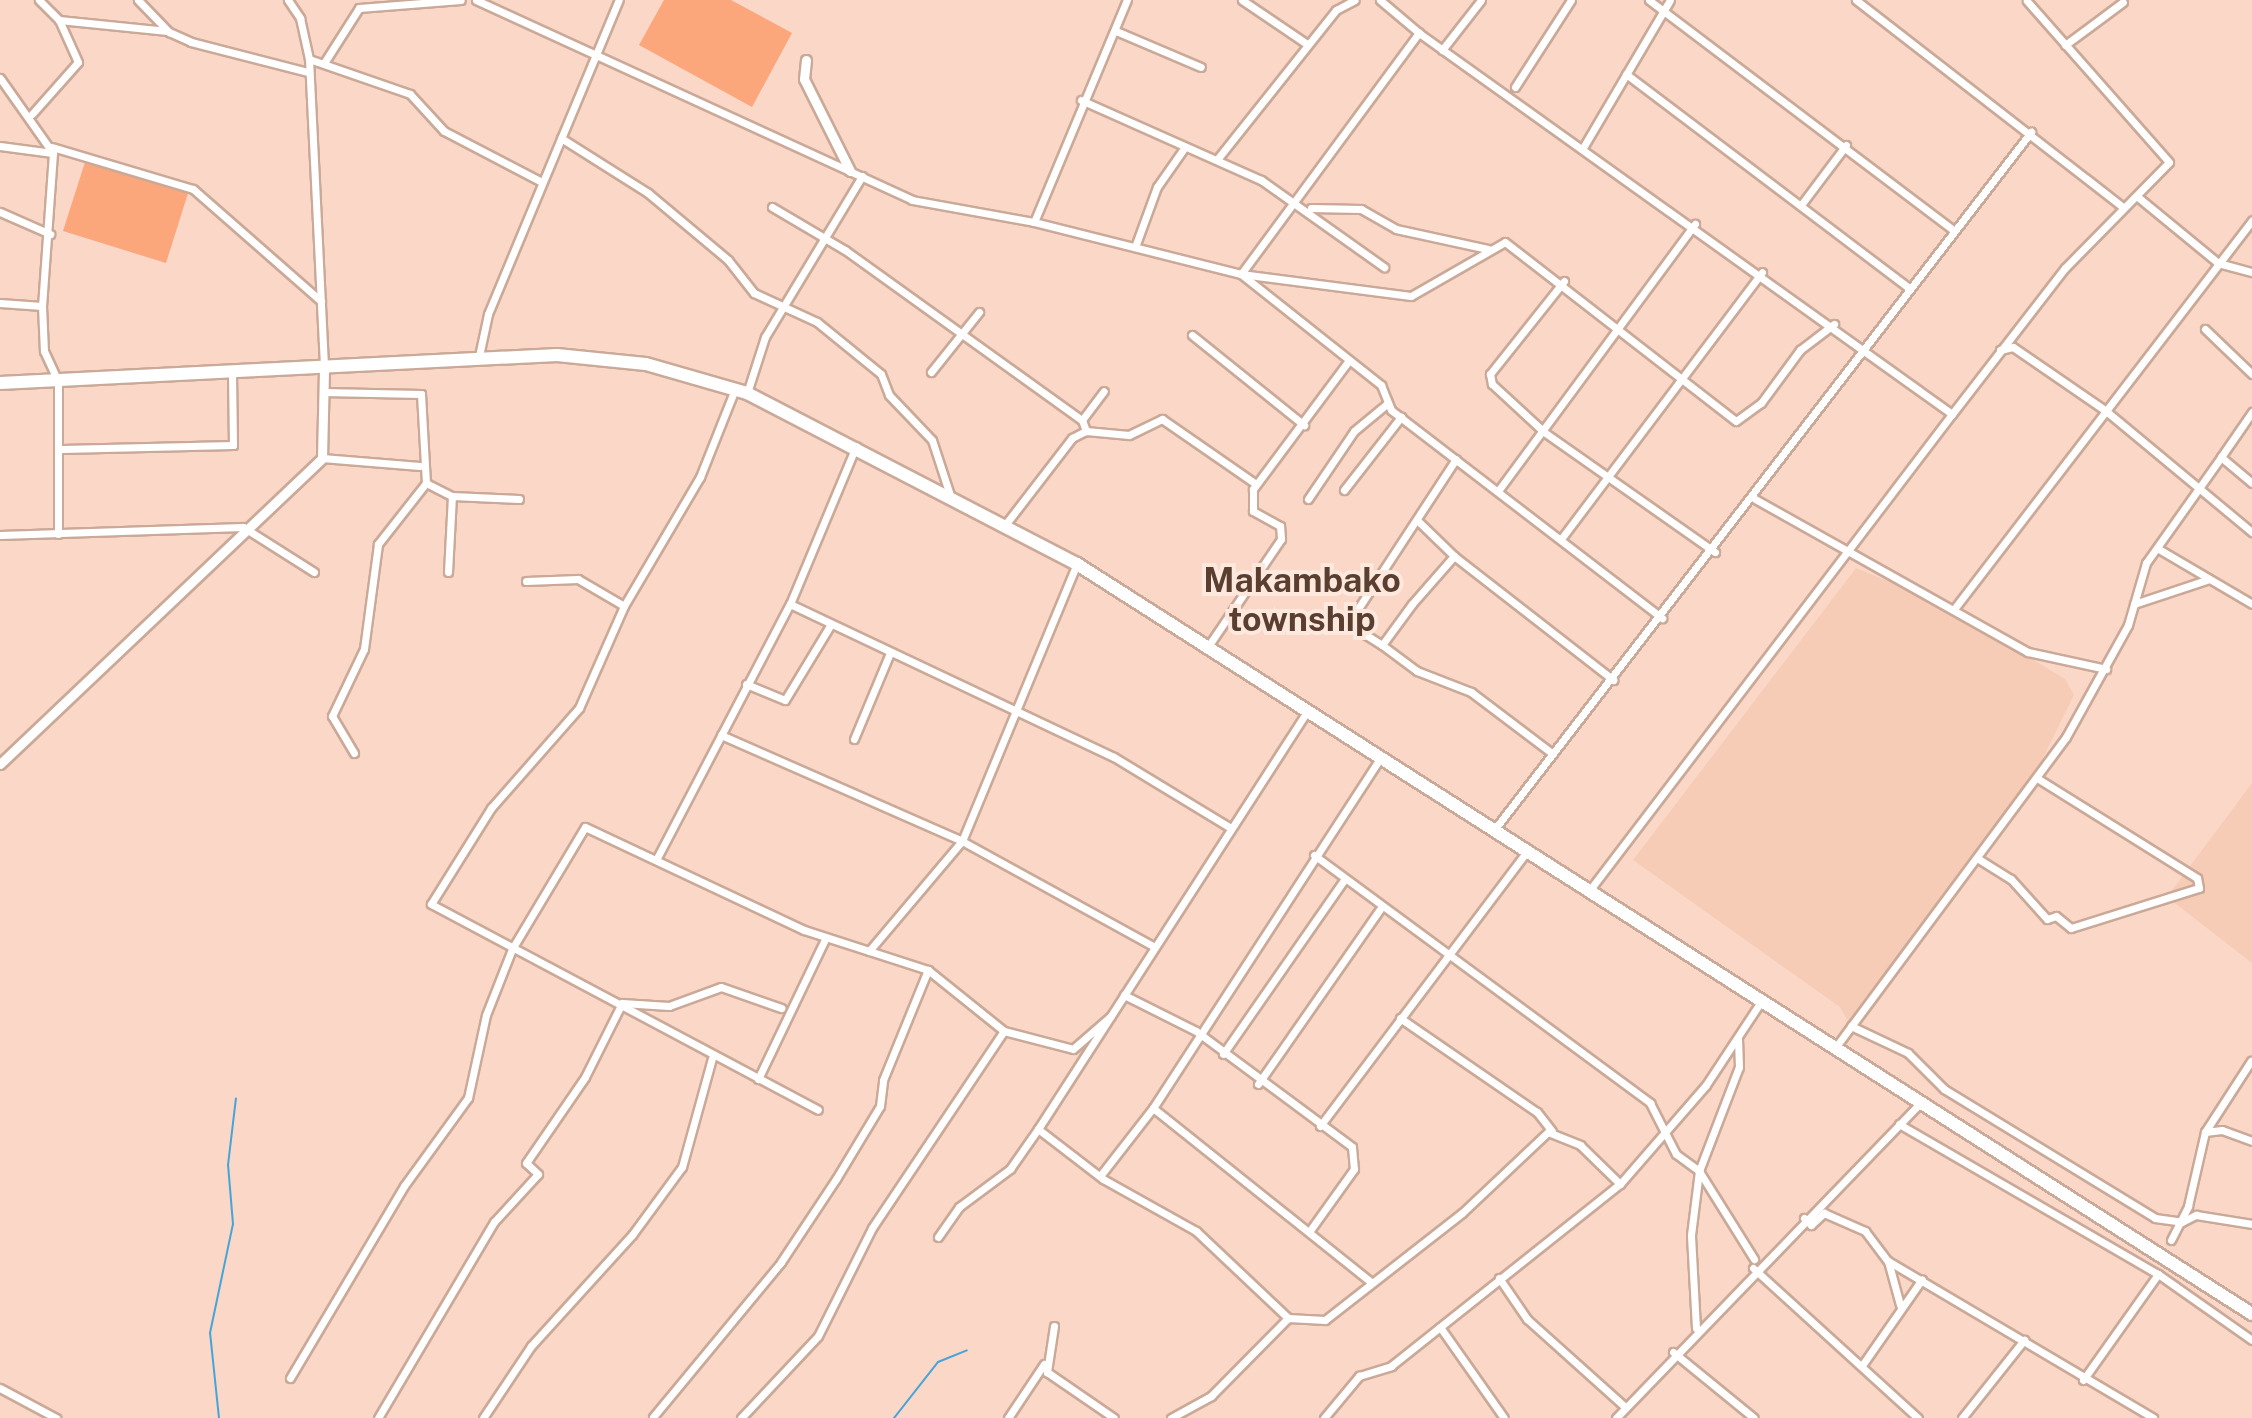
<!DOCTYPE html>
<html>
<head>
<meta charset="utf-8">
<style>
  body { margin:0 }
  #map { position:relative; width:2252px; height:1418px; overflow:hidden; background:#fad7c6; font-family:"Public Sans",sans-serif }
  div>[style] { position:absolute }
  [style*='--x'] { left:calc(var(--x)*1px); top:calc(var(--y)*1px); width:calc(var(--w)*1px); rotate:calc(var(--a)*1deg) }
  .built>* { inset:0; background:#f6ccb7 }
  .green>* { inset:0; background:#fba67b }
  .stream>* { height:2px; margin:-1px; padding:0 1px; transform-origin:1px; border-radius:1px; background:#45a4d8 }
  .roads { filter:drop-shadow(2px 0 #caa998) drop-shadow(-2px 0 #caa998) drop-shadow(0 2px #caa998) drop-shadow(0 -2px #caa998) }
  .minor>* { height:7px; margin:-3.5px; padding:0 3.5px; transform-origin:3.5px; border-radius:3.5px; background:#fff }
  .tertiary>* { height:9px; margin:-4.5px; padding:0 4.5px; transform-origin:4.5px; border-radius:4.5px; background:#fff }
  .trunk>* { height:12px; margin:-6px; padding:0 6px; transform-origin:6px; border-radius:6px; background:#fff }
  span { translate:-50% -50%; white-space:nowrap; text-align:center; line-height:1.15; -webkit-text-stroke:8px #fde8de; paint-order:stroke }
  .district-label { font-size:34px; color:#5a3f31; font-weight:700 }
</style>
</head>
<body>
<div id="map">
  <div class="built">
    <i style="clip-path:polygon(1856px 568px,1936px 601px,2065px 679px,2074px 695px,2024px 796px,1851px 1026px,1840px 1007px,1633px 860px)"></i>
    <i style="clip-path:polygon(2252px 783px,2252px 963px,2167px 897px)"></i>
  </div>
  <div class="green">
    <i style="clip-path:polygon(664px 0,731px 0,792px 33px,752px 107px,639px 45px)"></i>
    <i style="clip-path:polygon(86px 159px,189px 190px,166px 263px,63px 231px)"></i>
  </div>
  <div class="stream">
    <i style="--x:219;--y:1418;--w:85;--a:-96"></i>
    <i style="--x:210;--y:1333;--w:111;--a:-78.1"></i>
    <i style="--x:233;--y:1224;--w:59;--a:-94.8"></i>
    <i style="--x:228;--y:1165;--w:67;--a:-83.2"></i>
    <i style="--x:894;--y:1418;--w:71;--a:-51.8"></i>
    <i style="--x:938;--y:1362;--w:31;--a:-22"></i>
  </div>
  <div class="roads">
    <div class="minor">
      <i style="--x:39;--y:0;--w:28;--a:45"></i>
      <i style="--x:59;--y:20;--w:109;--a:5.8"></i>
      <i style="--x:138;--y:0;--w:45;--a:45.9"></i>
      <i style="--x:169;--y:32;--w:24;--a:24"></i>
      <i style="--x:191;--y:42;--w:121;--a:14.4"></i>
      <i style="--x:288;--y:0;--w:22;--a:56"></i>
      <i style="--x:300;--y:18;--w:42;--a:77.6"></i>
      <i style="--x:309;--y:59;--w:309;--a:87.2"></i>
      <i style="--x:476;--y:0;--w:480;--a:24.6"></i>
      <i style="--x:912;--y:200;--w:124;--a:10.2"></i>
      <i style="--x:1034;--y:222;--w:213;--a:14.1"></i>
      <i style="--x:1241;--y:274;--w:171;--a:7.4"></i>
      <i style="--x:1411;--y:296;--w:108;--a:-29.9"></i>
      <i style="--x:1505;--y:242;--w:292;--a:37.8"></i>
      <i style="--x:1736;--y:421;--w:31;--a:-36"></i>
      <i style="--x:1761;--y:403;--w:66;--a:-53.7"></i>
      <i style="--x:1800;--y:350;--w:43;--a:-37.4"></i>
      <i style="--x:1242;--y:0;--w:78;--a:34.1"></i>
      <i style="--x:1380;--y:0;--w:51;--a:40.2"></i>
      <i style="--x:1649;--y:0;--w:381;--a:37.1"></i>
      <i style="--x:1856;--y:0;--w:336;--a:37.8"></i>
      <i style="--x:1116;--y:31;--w:92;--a:23"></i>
      <i style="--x:2065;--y:45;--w:72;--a:-36.6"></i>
      <i style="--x:1442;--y:50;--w:63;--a:-52"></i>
      <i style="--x:309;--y:59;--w:107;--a:19.1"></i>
      <i style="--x:410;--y:94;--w:50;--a:47.4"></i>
      <i style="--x:444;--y:131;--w:110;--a:27.5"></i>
      <i style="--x:324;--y:63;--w:65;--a:-57.5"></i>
      <i style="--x:359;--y:8;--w:102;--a:-4.5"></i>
      <i style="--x:1626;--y:74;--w:355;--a:37.1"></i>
      <i style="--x:0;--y:78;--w:92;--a:54.8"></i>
      <i style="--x:53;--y:153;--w:153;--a:94.1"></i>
      <i style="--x:42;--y:306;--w:45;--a:87.5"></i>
      <i style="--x:44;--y:351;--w:33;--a:65"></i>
      <i style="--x:58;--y:381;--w:153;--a:90"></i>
      <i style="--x:1515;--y:87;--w:103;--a:-57.2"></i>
      <i style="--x:1081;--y:100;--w:197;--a:24"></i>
      <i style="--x:1261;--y:180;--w:151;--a:35.3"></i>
      <i style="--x:32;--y:114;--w:69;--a:-48.5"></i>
      <i style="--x:78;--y:62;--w:46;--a:-114.3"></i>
      <i style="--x:561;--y:138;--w:103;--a:32.3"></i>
      <i style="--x:648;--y:193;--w:104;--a:39.9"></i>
      <i style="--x:728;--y:260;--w:42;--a:51.8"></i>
      <i style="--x:754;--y:293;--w:69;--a:24.7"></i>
      <i style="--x:817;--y:322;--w:82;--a:39.1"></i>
      <i style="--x:881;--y:374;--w:22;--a:69"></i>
      <i style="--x:889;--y:395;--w:62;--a:46.3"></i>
      <i style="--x:932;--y:440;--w:58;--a:71.9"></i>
      <i style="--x:0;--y:146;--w:53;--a:7.5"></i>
      <i style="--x:1584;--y:146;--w:169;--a:-59.5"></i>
      <i style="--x:52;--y:147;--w:147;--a:16.6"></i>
      <i style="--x:193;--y:189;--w:170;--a:41.2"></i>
      <i style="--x:1219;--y:157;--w:188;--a:-51.5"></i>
      <i style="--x:1336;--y:10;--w:21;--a:-28"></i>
      <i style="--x:2139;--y:198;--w:102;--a:39.4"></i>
      <i style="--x:2218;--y:263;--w:35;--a:15"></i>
      <i style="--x:1801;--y:205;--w:75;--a:-53.1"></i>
      <i style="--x:772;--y:207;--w:85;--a:30.5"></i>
      <i style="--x:845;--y:250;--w:292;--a:35.7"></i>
      <i style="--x:1082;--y:420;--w:12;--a:70"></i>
      <i style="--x:1311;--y:208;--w:50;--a:1.1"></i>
      <i style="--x:1361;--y:209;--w:40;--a:29.7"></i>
      <i style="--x:1396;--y:229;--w:94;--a:12.3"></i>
      <i style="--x:0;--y:212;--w:55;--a:23.7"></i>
      <i style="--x:1034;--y:222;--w:241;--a:-67.3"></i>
      <i style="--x:1135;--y:247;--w:64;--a:-69.9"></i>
      <i style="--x:1157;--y:187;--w:49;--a:-55"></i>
      <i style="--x:1241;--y:274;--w:300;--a:-53.6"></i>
      <i style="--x:1419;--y:33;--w:655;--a:35.56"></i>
      <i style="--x:1952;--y:414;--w:599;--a:127.27"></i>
      <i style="--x:1241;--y:274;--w:179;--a:38.4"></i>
      <i style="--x:1381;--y:385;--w:27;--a:68"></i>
      <i style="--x:1391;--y:410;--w:342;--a:37.5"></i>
      <i style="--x:1564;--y:281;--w:119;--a:128.5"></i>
      <i style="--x:1490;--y:374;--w:10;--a:79"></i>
      <i style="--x:1492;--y:384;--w:71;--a:42.7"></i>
      <i style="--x:1544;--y:432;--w:209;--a:35.1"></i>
      <i style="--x:0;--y:303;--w:42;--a:4.1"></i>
      <i style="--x:2205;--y:329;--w:65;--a:43.8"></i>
      <i style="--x:1192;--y:335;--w:144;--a:38.8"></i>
      <i style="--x:2000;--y:350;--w:13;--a:-13"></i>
      <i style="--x:2013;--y:347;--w:113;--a:34.5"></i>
      <i style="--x:2106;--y:411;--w:190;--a:39.7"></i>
      <i style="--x:479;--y:356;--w:43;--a:-77.9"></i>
      <i style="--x:488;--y:314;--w:340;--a:-67.4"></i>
      <i style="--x:931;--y:372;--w:77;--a:-51.3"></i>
      <i style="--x:323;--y:392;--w:98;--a:1.2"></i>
      <i style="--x:421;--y:394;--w:89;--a:86.8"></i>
      <i style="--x:426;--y:483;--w:29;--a:27"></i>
      <i style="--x:452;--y:496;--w:67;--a:2.6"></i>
      <i style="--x:747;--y:393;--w:59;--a:-72.2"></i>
      <i style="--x:765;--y:337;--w:188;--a:-58.9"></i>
      <i style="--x:1952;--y:414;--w:185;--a:-52.3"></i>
      <i style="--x:2065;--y:268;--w:148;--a:-45.5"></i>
      <i style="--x:2169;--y:162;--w:215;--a:-131.4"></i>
      <i style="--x:1082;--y:420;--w:36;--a:-53"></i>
      <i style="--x:62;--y:449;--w:171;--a:-1.3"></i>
      <i style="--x:233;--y:445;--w:74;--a:-90.8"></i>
      <i style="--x:2221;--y:457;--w:55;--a:-55.4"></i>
      <i style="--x:322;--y:458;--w:98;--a:4.7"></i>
      <i style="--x:1344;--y:490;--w:93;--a:-52"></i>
      <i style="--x:1498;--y:491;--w:332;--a:-53.6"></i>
      <i style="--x:1308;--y:499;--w:82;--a:-55.9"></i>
      <i style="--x:1354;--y:431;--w:44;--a:-39.5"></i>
      <i style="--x:1755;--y:499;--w:313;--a:29.3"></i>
      <i style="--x:2028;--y:652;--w:80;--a:12.3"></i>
      <i style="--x:1418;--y:521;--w:50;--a:44.2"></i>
      <i style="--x:1005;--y:525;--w:110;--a:-52.4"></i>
      <i style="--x:1072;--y:438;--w:16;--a:-27"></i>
      <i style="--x:1086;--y:431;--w:43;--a:5.3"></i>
      <i style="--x:1129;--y:435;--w:37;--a:-26"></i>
      <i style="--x:1162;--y:419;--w:114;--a:34.7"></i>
      <i style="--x:0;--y:535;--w:243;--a:-1.9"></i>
      <i style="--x:243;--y:527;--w:84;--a:32.4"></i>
      <i style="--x:1561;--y:539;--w:334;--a:-53"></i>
      <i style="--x:2157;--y:548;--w:110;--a:30.5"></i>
      <i style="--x:448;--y:572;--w:76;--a:-87"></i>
      <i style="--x:526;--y:581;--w:52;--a:-2.2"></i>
      <i style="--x:578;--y:579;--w:53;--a:30.4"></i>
      <i style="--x:624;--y:606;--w:150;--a:-59.5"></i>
      <i style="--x:700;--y:477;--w:95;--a:-68.3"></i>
      <i style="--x:790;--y:604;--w:358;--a:25.3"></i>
      <i style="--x:1114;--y:757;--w:137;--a:31.3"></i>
      <i style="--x:2134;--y:604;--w:79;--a:-18.4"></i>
      <i style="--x:624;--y:606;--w:111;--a:113.8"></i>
      <i style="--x:579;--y:708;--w:133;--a:131.3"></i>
      <i style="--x:491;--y:808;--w:113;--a:122"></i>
      <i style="--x:431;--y:904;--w:438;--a:28"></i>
      <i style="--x:1954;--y:609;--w:490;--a:-52.5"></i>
      <i style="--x:1209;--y:645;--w:128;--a:-55.8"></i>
      <i style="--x:1281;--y:539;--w:13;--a:-94"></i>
      <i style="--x:1280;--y:526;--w:31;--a:-151"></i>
      <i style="--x:1253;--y:511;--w:22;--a:-90"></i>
      <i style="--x:1253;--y:489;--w:157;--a:-53.3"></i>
      <i style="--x:1382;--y:645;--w:40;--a:-148"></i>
      <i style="--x:1348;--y:624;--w:197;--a:-56.8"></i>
      <i style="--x:746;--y:684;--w:42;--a:22.3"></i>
      <i style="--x:785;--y:700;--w:89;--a:-58.8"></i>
      <i style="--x:721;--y:735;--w:263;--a:23.7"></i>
      <i style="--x:962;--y:841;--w:220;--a:28.8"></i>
      <i style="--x:854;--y:739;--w:93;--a:-67.3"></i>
      <i style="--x:354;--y:753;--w:43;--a:-120.7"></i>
      <i style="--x:332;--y:716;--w:74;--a:-64.5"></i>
      <i style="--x:364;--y:649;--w:106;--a:-82.4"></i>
      <i style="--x:378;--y:544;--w:78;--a:-51.8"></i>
      <i style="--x:1553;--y:754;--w:103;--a:-142.9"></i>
      <i style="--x:1471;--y:692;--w:58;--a:-158.7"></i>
      <i style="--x:1417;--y:671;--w:44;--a:-143.4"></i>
      <i style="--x:1382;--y:645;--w:51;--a:-53.8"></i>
      <i style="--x:1412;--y:604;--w:64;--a:-48.8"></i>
      <i style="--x:1454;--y:556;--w:202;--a:37.9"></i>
      <i style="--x:1494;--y:830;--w:881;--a:-52.43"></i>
      <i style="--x:1314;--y:855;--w:418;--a:36.4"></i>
      <i style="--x:1650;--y:1103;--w:57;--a:63"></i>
      <i style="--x:1676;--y:1154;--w:29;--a:36"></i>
      <i style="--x:1699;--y:1171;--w:104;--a:58"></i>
      <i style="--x:657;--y:858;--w:287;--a:-62.4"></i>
      <i style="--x:790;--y:604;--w:171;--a:-67.3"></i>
      <i style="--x:1977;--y:858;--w:40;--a:32"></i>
      <i style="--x:2011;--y:879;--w:54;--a:48"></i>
      <i style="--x:2047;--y:919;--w:9;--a:-18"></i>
      <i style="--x:2056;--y:916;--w:19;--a:39"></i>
      <i style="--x:2071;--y:928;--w:134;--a:-17.4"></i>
      <i style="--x:2199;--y:888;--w:10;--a:-101"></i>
      <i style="--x:2197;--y:878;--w:189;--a:-148"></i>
      <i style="--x:869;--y:951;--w:144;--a:-49.8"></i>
      <i style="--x:962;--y:841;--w:300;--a:-67.5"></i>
      <i style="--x:1124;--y:995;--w:80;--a:26.6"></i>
      <i style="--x:1196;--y:1031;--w:194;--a:36.6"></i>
      <i style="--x:1352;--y:1147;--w:22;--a:85"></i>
      <i style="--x:1354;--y:1169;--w:74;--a:125.6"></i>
      <i style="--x:1400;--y:1018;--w:166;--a:34.5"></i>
      <i style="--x:1537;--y:1112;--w:24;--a:52"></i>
      <i style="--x:1851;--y:1026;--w:63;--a:25.3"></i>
      <i style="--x:1908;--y:1053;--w:51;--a:45"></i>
      <i style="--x:1944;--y:1089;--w:247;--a:31.4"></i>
      <i style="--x:2155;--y:1218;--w:27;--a:8"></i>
      <i style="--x:2182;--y:1222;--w:16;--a:-27"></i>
      <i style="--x:2196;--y:1215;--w:57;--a:9.1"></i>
      <i style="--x:1835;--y:1048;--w:387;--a:-53.4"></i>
      <i style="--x:2066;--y:737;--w:128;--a:-61"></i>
      <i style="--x:2128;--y:625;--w:65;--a:-73.8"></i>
      <i style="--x:2146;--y:563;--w:130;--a:-54.7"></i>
      <i style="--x:2221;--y:457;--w:40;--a:40"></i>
      <i style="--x:1223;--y:1054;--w:212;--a:-55.2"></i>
      <i style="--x:758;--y:1079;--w:157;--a:-64.4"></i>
      <i style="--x:1258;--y:1084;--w:213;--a:-55.1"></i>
      <i style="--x:1153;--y:1108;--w:280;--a:38.6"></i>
      <i style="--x:1899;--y:1124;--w:299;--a:30.1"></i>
      <i style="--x:2158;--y:1274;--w:115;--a:35.1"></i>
      <i style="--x:1320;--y:1126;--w:341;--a:-53"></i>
      <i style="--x:1038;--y:1129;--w:498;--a:-57.2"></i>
      <i style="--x:2205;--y:1132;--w:17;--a:-7"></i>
      <i style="--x:2222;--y:1130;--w:32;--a:20"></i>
      <i style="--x:1100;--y:1176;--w:86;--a:-52.1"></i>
      <i style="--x:1153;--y:1108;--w:416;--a:-57"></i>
      <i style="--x:1804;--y:1218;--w:10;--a:45"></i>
      <i style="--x:1811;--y:1225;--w:18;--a:-43"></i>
      <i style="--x:1824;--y:1213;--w:45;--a:23.7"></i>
      <i style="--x:1865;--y:1231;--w:38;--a:53"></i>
      <i style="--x:1888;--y:1261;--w:308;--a:30.6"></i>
      <i style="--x:938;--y:1237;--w:37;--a:-55"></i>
      <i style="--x:959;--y:1207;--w:64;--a:-36.7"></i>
      <i style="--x:1010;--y:1169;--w:49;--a:-55"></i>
      <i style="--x:1038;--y:1129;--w:82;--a:37.6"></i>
      <i style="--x:1103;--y:1179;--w:107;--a:29.2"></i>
      <i style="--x:1196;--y:1231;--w:127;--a:43.4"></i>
      <i style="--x:2171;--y:1240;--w:38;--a:-63"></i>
      <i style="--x:2188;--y:1206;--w:76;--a:-77.1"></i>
      <i style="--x:2205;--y:1132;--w:85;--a:-57.1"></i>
      <i style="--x:1888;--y:1261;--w:46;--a:74.7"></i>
      <i style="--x:1753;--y:1268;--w:223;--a:42.3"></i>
      <i style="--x:1499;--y:1278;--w:50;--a:55.7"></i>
      <i style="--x:1527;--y:1319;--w:132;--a:41.9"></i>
      <i style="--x:1054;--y:1326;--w:47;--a:98.7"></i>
      <i style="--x:1047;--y:1372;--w:81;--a:34.5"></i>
      <i style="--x:1440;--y:1327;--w:111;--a:54.9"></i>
      <i style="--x:1696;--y:1328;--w:93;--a:-93.1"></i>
      <i style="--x:1691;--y:1235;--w:64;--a:-82.9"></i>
      <i style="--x:1699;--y:1171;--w:111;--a:-69"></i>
      <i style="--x:1739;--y:1067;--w:28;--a:-92"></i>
      <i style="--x:1673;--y:1352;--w:104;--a:39.2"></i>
      <i style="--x:1863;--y:1364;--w:103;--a:-55.2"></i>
      <i style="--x:290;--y:1378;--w:223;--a:-59.3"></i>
      <i style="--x:404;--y:1186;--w:109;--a:-54"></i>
      <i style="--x:468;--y:1098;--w:85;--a:-77.8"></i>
      <i style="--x:486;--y:1015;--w:71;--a:-68.5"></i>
      <i style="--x:512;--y:949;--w:142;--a:-59.1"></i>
      <i style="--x:585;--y:827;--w:242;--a:25.2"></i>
      <i style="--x:804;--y:930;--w:130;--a:17.9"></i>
      <i style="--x:928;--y:970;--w:97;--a:38.8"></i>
      <i style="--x:1004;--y:1031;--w:71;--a:14.6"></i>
      <i style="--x:1073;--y:1049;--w:50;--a:-41"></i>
      <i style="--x:2083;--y:1380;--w:130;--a:-54.7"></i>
      <i style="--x:0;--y:1388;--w:64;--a:28.2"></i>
      <i style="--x:653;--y:1417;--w:201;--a:-50.4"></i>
      <i style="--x:781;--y:1262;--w:100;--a:-56.5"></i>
      <i style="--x:836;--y:1179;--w:85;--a:-58.9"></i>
      <i style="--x:880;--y:1106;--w:26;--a:-83"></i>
      <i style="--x:883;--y:1080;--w:119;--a:-67.8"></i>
      <i style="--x:378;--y:1418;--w:228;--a:-59.4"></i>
      <i style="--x:494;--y:1222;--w:65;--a:-47.5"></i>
      <i style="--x:538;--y:1174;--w:16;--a:-137"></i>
      <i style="--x:526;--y:1163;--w:104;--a:-55.5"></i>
      <i style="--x:585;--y:1077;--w:83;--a:-63.4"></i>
      <i style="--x:622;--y:1003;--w:47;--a:3.7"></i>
      <i style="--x:669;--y:1006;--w:55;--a:-20.1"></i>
      <i style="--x:721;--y:987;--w:64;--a:19.3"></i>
      <i style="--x:483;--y:1418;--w:87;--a:-56.3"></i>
      <i style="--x:531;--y:1346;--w:150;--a:-47.7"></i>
      <i style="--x:632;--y:1235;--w:84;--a:-53.7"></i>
      <i style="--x:682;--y:1167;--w:113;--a:-74.6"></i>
      <i style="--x:741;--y:1418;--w:112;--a:-46.8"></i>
      <i style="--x:818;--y:1336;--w:121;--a:-63.4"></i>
      <i style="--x:872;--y:1228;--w:237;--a:-56.2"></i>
      <i style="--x:1008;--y:1418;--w:65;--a:-56.3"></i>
      <i style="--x:1171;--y:1418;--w:46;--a:-28.8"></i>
      <i style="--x:1211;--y:1396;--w:110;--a:-45.4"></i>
      <i style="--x:1288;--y:1318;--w:37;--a:3"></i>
      <i style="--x:1325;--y:1320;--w:174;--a:-38"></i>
      <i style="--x:1462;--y:1213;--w:118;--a:-43.3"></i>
      <i style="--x:1548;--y:1132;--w:35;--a:22"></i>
      <i style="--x:1580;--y:1145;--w:56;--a:44.3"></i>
      <i style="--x:1324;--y:1418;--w:55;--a:-50.2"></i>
      <i style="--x:1359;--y:1376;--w:34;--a:-17"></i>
      <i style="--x:1391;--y:1366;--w:293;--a:-38.5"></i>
      <i style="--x:1620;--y:1184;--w:131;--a:-49"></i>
      <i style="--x:1706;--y:1085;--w:102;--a:-56.6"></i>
      <i style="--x:1616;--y:1418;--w:434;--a:-46"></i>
      <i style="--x:1962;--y:1418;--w:100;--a:-51.5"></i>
    </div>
    <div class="tertiary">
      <i style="--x:806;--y:60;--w:19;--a:96"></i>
      <i style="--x:804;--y:79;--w:103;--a:63.4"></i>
      <i style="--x:0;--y:764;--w:444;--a:-43.5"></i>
      <i style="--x:322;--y:458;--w:90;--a:-88.7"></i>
    </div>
    <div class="trunk">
      <i style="--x:0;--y:383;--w:558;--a:-2.88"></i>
      <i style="--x:557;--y:355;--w:89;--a:5.8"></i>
      <i style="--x:646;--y:364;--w:105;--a:16"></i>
      <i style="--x:747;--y:393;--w:372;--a:27.4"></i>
      <i style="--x:1077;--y:564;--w:1394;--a:32.55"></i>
    </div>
  </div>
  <div class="district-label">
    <span style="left:1302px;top:600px">Makambako<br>township</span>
  </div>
</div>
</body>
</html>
